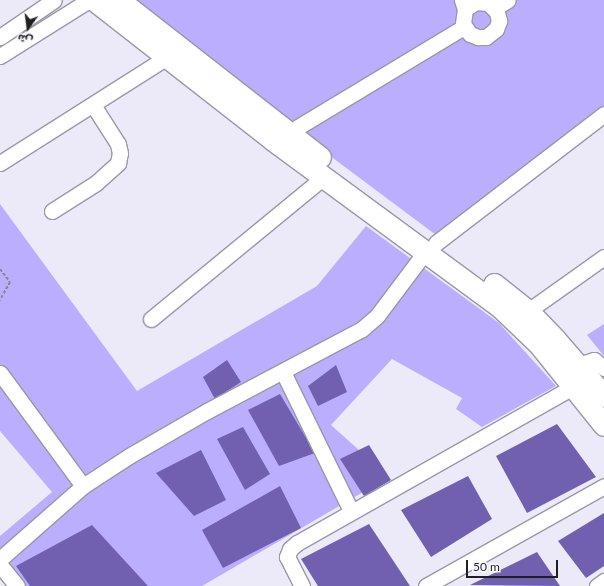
<!DOCTYPE html>
<html>
<head>
<meta charset="utf-8">
<style>
  body { margin:0 }
  #map { position:relative; width:604px; height:586px; overflow:hidden; background:#eceaf8; font-family:Lato,"Noto Sans Arabic",sans-serif }
  div>[style] { position:absolute }
  [style*='--x'] { left:calc(var(--x)*1px); top:calc(var(--y)*1px); width:calc(var(--w)*1px); rotate:calc(var(--a)*1deg) }
  .green>* { inset:0; background:#bbaefe }
  .building>* { inset:0; background:#7060af }
  .path>* { height:2px; margin-top:-1px; transform-origin:0; background:repeating-linear-gradient(90deg,#878690 0 3px,transparent 0 5px) }
  .roads { filter:drop-shadow(1px 0 #9a98a5) drop-shadow(-1px 0 #9a98a5) drop-shadow(0 1px #9a98a5) drop-shadow(0 -1px #9a98a5) }
  .minor>* { height:15px; margin:-7.5px; padding:0 7.5px; transform-origin:7.5px; border-radius:7.5px; background:#fff }
  .secondary>* { height:21px; margin:-10.5px; padding:0 10.5px; transform-origin:10.5px; border-radius:10.5px; background:#fff }
  span { translate:-50% -50%; white-space:nowrap; text-align:center; line-height:1.15; -webkit-text-stroke:3.5px #f9f9fe; paint-order:stroke }
  .north { position:absolute; left:8px; top:8px; width:40px; height:40px; -webkit-text-stroke:3px #f9f9fe; paint-order:stroke; rotate:194deg; font-size:11px; font-weight:700; line-height:16px; text-align:center; color:#1e1e23 }
  .north::after { content:''; display:block; margin:auto; width:14px; height:18px; background:#1e1e23; clip-path:polygon(50% 0,100% 100%,50% 72%,0 100%) }
  .scale { position:absolute; left:466px; top:560px; width:92px; height:18px; box-sizing:border-box; border:2px solid #1e1e23; border-top:0; padding-left:5px; font-size:12px; line-height:14px; white-space:nowrap; color:#1e1e23; -webkit-text-stroke:3px #f9f9fe; paint-order:stroke }
</style>
</head>
<body>
<div id="map">
  <div class="green">
    <i style="clip-path:polygon(130px 0,604px 0,604px 107px,436px 235px,274px 114px)"></i>
    <i style="clip-path:polygon(0 204px,137px 391px,317px 286px,366px 226px,499px 323px,556px 386px,482px 427px,456px 409px,462px 398px,392px 359px,331px 425px,389px 477px,202px 586px,11px 586px,0 571px,0 536px,52px 492px,0 431px)"></i>
    <i style="clip-path:polygon(604px 324px,604px 356px,587px 335px)"></i>
  </div>
  <div class="building">
    <i style="clip-path:polygon(227px 360px,241px 382px,215px 399px,203px 377px)"></i>
    <i style="clip-path:polygon(336px 365px,347px 392px,318px 406px,308px 386px)"></i>
    <i style="clip-path:polygon(280px 394px,315px 453px,279px 466px,248px 410px)"></i>
    <i style="clip-path:polygon(557px 424px,596px 477px,527px 513px,496px 456px)"></i>
    <i style="clip-path:polygon(243px 427px,270px 474px,245px 490px,217px 439px)"></i>
    <i style="clip-path:polygon(369px 445px,391px 480px,364px 496px,340px 459px)"></i>
    <i style="clip-path:polygon(201px 450px,226px 500px,194px 516px,156px 473px)"></i>
    <i style="clip-path:polygon(468px 476px,492px 519px,431px 557px,401px 510px)"></i>
    <i style="clip-path:polygon(280px 486px,301px 528px,223px 568px,202px 530px)"></i>
    <i style="clip-path:polygon(604px 513px,604px 566px,586px 578px,558px 541px)"></i>
    <i style="clip-path:polygon(369px 524px,410px 586px,318px 586px,301px 559px)"></i>
    <i style="clip-path:polygon(92px 525px,148px 586px,30px 586px,16px 566px)"></i>
    <i style="clip-path:polygon(537px 552px,560px 586px,470px 585px)"></i>
  </div>
  <div class="path">
    <i style="--x:0;--y:269;--w:16;--a:52"></i>
    <i style="--x:10;--y:282;--w:21;--a:119"></i>
  </div>
  <div class="roads">
    <div class="minor">
      <i style="--x:462;--y:0;--w:9;--a:72"></i>
      <i style="--x:465;--y:9;--w:15;--a:98"></i>
      <i style="--x:463;--y:24;--w:12;--a:55"></i>
      <i style="--x:470;--y:34;--w:9;--a:21"></i>
      <i style="--x:478;--y:37;--w:8;--a:0"></i>
      <i style="--x:486;--y:37;--w:13;--a:-39"></i>
      <i style="--x:496;--y:29;--w:9;--a:-69"></i>
      <i style="--x:499;--y:21;--w:9;--a:-103"></i>
      <i style="--x:497;--y:12;--w:13;--a:-135"></i>
      <i style="--x:488;--y:3;--w:12;--a:-175"></i>
      <i style="--x:476;--y:2;--w:13;--a:148"></i>
      <i style="--x:495;--y:8;--w:15;--a:-32"></i>
      <i style="--x:0;--y:37;--w:65;--a:-34.4"></i>
      <i style="--x:0;--y:56;--w:105;--a:-32.2"></i>
      <i style="--x:288;--y:133;--w:205;--a:-31.1"></i>
      <i style="--x:0;--y:163;--w:207;--a:-32.4"></i>
      <i style="--x:52;--y:211;--w:52;--a:-32.5"></i>
      <i style="--x:96;--y:183;--w:30;--a:-42"></i>
      <i style="--x:118;--y:163;--w:10;--a:-79"></i>
      <i style="--x:120;--y:153;--w:9;--a:-103"></i>
      <i style="--x:118;--y:144;--w:46;--a:-122.7"></i>
      <i style="--x:436;--y:243;--w:212;--a:-37.5"></i>
      <i style="--x:528;--y:311;--w:93;--a:-35.4"></i>
      <i style="--x:151;--y:319;--w:224;--a:-39.4"></i>
      <i style="--x:578;--y:365;--w:17;--a:-17"></i>
      <i style="--x:594;--y:360;--w:13;--a:39"></i>
      <i style="--x:283;--y:372;--w:155;--a:63.9"></i>
      <i style="--x:0;--y:373;--w:140;--a:53.7"></i>
      <i style="--x:0;--y:559;--w:111;--a:-41.3"></i>
      <i style="--x:83;--y:486;--w:55;--a:-33.1"></i>
      <i style="--x:129;--y:456;--w:90;--a:-30"></i>
      <i style="--x:207;--y:411;--w:175;--a:-27.9"></i>
      <i style="--x:362;--y:329;--w:20;--a:-41"></i>
      <i style="--x:377;--y:316;--w:80;--a:-53.1"></i>
      <i style="--x:0;--y:565;--w:27;--a:51"></i>
      <i style="--x:302;--y:586;--w:33;--a:-117"></i>
      <i style="--x:287;--y:557;--w:9;--a:-69"></i>
      <i style="--x:290;--y:549;--w:9;--a:-41"></i>
      <i style="--x:297;--y:543;--w:317;--a:-29.5"></i>
      <i style="--x:426;--y:586;--w:204;--a:-29.3"></i>
      <i style="--x:597;--y:586;--w:9;--a:-36"></i>
    </div>
    <div class="secondary">
      <i style="--x:94;--y:0;--w:227;--a:38"></i>
      <i style="--x:273;--y:140;--w:282;--a:36.3"></i>
      <i style="--x:500;--y:307;--w:52;--a:43.5"></i>
      <i style="--x:538;--y:343;--w:105;--a:51.2"></i>
      <i style="--x:119;--y:0;--w:255;--a:38"></i>
      <i style="--x:494;--y:284;--w:43;--a:38.5"></i>
      <i style="--x:528;--y:311;--w:39;--a:46"></i>
      <i style="--x:555;--y:339;--w:75;--a:49.3"></i>
    </div>
  </div>
  <div class="north">ش</div>
  <div class="scale">50 m</div>
</div>
</body>
</html>
